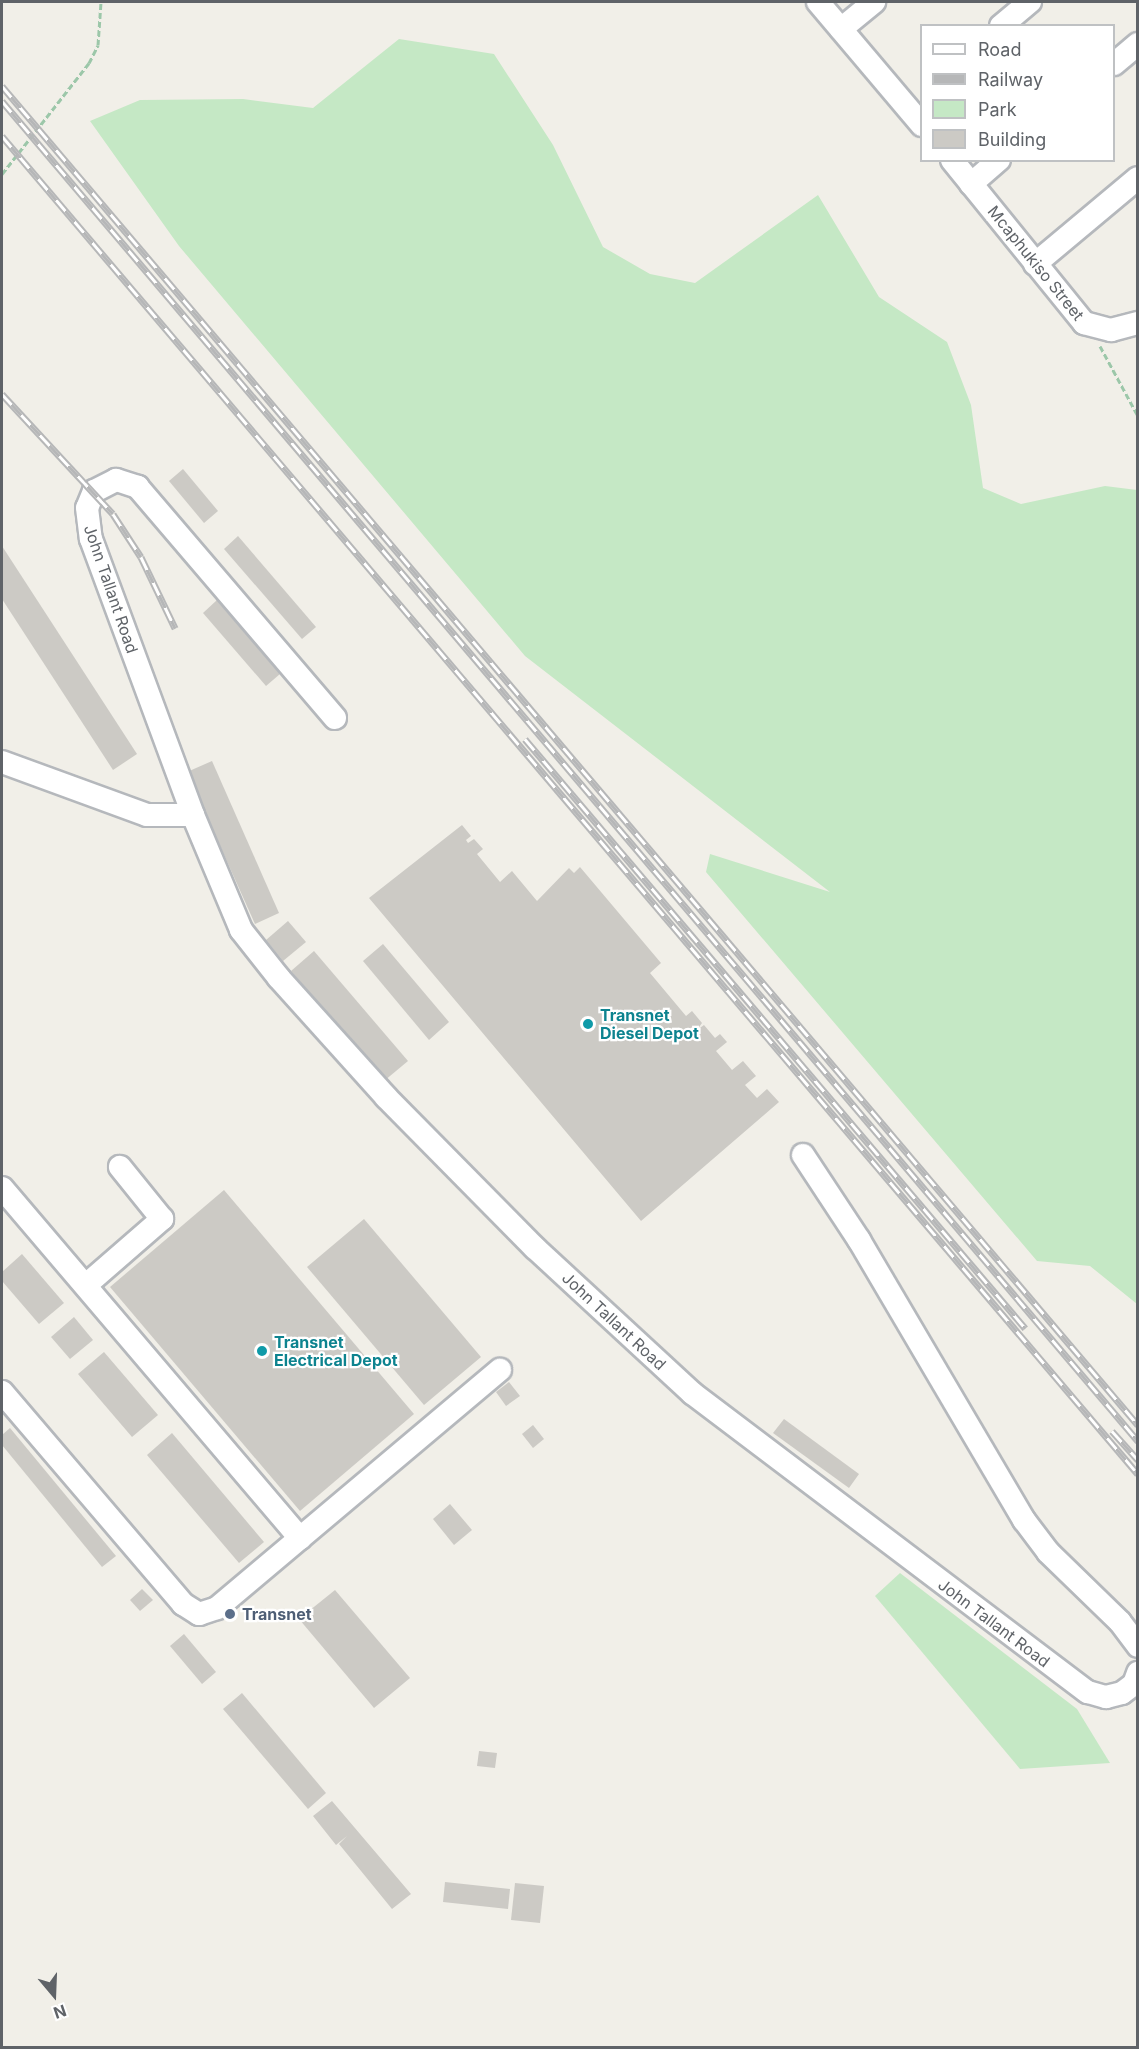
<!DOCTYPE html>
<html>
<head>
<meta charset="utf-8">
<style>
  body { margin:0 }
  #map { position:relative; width:1139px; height:2049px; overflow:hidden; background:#f1efe8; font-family:Inter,sans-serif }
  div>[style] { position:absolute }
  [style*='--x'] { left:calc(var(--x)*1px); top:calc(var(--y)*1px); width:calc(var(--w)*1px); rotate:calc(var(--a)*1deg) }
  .green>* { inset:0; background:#c5e8c5 }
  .building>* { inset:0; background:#cccac5 }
  .path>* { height:3px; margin-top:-1.5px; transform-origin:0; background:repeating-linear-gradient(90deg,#9cc7a9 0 6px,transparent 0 9px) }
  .roads { filter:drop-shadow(2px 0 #b5b8bc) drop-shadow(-2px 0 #b5b8bc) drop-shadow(0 2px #b5b8bc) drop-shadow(0 -2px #b5b8bc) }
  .minor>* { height:22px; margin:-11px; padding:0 11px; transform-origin:11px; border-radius:11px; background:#fff }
  .rail>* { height:7px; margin-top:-3.5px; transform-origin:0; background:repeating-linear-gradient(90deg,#fff 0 14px,#b6b7b8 0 28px); box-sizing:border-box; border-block:2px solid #b6b7b8 }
  .dots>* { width:16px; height:16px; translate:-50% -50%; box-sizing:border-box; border:3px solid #fff; border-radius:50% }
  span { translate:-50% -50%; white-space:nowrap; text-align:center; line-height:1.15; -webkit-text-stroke:4.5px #fff; paint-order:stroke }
  .street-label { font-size:16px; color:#5f6368 }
  .culture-label { font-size:16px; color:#0d838f; font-weight:700 }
  .left { translate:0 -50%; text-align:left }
  .service-label { font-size:16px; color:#4e5e75; font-weight:700 }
  .frame { position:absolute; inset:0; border:3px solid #5f6368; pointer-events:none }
  .legend { position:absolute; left:920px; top:24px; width:195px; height:138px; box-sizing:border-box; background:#fff; border:2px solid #bfc1c3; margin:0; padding:8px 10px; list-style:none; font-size:18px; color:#5f6368 }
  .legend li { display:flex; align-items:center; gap:12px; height:30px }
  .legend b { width:30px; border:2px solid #bfc1c3 }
  .north { position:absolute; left:24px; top:1965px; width:60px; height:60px; -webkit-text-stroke:4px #fff; paint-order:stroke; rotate:161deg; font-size:16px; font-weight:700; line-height:24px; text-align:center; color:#5f6368 }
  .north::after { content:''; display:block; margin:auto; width:21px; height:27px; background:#5f6368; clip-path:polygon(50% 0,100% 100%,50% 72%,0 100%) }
</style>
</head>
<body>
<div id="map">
  <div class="green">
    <i style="clip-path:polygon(399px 39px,494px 54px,553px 145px,603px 247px,650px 274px,695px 283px,818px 195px,879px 297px,947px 342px,971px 405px,983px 488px,1021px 504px,1105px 486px,1137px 490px,1137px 1304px,1090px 1266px,1037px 1261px,706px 872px,710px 854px,830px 892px,525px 656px,179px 246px,90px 121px,140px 100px,243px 99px,313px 108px)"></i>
    <i style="clip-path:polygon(900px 1573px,1077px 1709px,1110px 1763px,1020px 1769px,875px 1596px)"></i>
  </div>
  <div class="building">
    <i style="clip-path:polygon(183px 469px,218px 511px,204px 523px,169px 481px)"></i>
    <i style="clip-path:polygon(238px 536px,316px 627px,302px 639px,224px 549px)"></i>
    <i style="clip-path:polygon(2px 546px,137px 754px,113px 770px,2px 599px)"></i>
    <i style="clip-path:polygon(217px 600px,280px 674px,266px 686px,203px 613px)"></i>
    <i style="clip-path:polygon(212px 761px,279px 913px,255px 924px,187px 772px)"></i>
    <i style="clip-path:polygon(462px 825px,471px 836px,466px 840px,468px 843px,474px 839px,483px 849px,477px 854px,500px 882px,512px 871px,537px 901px,569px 868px,574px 873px,580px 867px,661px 963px,650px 973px,686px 1016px,692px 1011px,702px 1023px,697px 1030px,704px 1025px,715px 1038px,720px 1034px,727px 1042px,716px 1051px,732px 1070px,743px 1061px,756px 1076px,745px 1085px,757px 1098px,767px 1089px,779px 1102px,641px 1221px,369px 898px)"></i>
    <i style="clip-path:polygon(288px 921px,306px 942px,283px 961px,266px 940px)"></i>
    <i style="clip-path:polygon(383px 944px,449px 1022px,429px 1040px,363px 961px)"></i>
    <i style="clip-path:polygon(314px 951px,408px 1061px,384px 1081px,291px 971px)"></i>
    <i style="clip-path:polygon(224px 1190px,414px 1414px,300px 1511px,110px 1287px)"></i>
    <i style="clip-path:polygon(364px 1219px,481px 1357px,424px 1405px,307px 1267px)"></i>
    <i style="clip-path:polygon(22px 1254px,64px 1303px,39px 1324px,2px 1281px,2px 1272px)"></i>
    <i style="clip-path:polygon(74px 1317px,93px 1340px,70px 1359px,51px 1337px)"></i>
    <i style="clip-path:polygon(104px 1352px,158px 1415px,132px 1437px,78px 1374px)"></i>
    <i style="clip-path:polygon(509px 1382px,520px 1396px,506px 1406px,496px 1392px)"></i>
    <i style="clip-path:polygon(784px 1419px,859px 1474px,849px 1488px,773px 1433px)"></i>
    <i style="clip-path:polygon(533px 1425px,544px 1439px,533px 1448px,522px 1434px)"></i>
    <i style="clip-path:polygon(10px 1428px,116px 1556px,102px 1567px,2px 1445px,2px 1435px)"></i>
    <i style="clip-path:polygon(172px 1433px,264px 1542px,239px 1563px,147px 1455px)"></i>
    <i style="clip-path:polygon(450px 1504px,472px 1530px,454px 1545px,433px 1519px)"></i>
    <i style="clip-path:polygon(142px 1589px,153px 1600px,140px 1611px,130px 1600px)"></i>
    <i style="clip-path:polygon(335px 1590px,410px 1678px,374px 1708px,299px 1619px)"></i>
    <i style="clip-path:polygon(184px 1634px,216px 1672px,202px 1684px,170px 1646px)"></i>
    <i style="clip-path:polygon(242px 1693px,326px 1793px,308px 1809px,223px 1709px)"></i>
    <i style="clip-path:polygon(479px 1751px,497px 1753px,495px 1768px,477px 1766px)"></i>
    <i style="clip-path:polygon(332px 1801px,411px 1894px,392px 1909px,339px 1844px,347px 1836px,336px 1845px,313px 1816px)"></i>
    <i style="clip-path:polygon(445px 1882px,510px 1889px,508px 1909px,443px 1902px)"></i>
    <i style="clip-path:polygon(515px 1883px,544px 1886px,540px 1923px,511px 1920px)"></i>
  </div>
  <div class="path">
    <i style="--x:2;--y:174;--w:141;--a:-51.9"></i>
    <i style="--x:89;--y:63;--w:20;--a:-63"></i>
    <i style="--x:98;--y:45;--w:43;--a:-86"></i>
    <i style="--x:1100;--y:346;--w:80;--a:61.5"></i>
  </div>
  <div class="roads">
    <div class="minor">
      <i style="--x:818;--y:2;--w:161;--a:49.8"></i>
      <i style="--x:1001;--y:26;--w:38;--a:-40"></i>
      <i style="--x:841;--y:29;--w:43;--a:-39.3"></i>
      <i style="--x:1114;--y:64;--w:31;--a:-40"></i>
      <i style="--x:952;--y:160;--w:210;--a:51"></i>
      <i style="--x:1084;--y:323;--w:28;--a:15"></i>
      <i style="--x:1111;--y:330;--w:28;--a:-15"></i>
      <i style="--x:971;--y:184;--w:37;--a:-41"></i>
      <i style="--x:1035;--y:264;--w:134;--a:-39.9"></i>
      <i style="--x:335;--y:718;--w:304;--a:-130.5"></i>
      <i style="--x:138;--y:487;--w:23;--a:-162"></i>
      <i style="--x:116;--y:480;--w:25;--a:153"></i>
      <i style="--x:94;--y:491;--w:18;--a:112"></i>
      <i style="--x:87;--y:508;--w:31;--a:83"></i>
      <i style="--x:91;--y:539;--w:294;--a:69.7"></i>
      <i style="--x:193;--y:815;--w:125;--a:67.3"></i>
      <i style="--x:241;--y:930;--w:61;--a:51.6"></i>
      <i style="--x:279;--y:978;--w:160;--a:48"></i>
      <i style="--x:386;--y:1097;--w:212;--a:45.4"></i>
      <i style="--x:535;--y:1248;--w:214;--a:42.7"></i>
      <i style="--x:692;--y:1393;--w:496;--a:37.1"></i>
      <i style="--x:1088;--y:1692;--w:19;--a:16"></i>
      <i style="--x:1106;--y:1697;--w:16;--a:-14"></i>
      <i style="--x:1122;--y:1693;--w:15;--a:-37"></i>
      <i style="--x:1134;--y:1684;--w:12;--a:-70"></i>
      <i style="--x:2;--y:762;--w:154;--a:20.1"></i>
      <i style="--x:147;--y:815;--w:46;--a:0"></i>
      <i style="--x:803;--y:1155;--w:102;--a:56.6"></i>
      <i style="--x:859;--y:1240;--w:325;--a:59.5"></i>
      <i style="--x:1024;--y:1520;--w:40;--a:53"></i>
      <i style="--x:1048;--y:1552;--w:100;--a:44.2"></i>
      <i style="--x:1120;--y:1622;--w:30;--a:53"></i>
      <i style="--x:2;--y:1188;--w:460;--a:49.6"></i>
      <i style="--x:86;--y:1285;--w:101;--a:-41"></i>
      <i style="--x:162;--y:1219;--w:67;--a:-128.9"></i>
      <i style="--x:2;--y:1392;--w:279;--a:49.5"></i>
      <i style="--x:183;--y:1604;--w:19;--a:32"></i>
      <i style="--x:199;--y:1614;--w:19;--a:-18"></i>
      <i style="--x:217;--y:1608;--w:370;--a:-40.1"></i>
    </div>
  </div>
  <div class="rail">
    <i style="--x:2;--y:86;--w:1756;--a:49.69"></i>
    <i style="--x:2;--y:101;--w:1757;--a:49.71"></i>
    <i style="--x:2;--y:136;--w:1755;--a:49.67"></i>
    <i style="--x:2;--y:394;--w:163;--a:47.2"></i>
    <i style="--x:113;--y:514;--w:51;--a:56.9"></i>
    <i style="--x:141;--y:557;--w:79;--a:64.4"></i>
    <i style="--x:525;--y:739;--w:773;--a:49.67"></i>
    <i style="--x:1112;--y:1431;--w:39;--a:48"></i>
  </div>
  <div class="dots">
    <i style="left:588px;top:1024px;background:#0f9aa8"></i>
    <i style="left:262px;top:1351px;background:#0f9aa8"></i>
    <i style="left:230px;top:1614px;background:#5c6f8a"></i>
  </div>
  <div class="street-label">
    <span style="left:1036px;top:263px;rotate:51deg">Mcaphukiso Street</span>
    <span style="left:111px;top:589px;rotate:71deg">John Tallant Road</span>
    <span style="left:614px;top:1321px;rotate:43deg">John Tallant Road</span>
    <span style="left:994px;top:1623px;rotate:37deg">John Tallant Road</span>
  </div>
  <div class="culture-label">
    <span class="left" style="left:600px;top:1024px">Transnet<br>Diesel Depot</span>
    <span class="left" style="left:274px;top:1351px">Transnet<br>Electrical Depot</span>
  </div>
  <div class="service-label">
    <span class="left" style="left:242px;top:1614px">Transnet</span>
  </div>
  <div class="frame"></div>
  <ul class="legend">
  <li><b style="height:8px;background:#fff"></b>Road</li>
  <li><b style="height:8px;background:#b6b7b8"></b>Railway</li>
  <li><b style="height:16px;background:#c5e8c5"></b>Park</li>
  <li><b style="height:16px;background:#cccac5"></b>Building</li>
  </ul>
  <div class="north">N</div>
</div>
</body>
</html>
